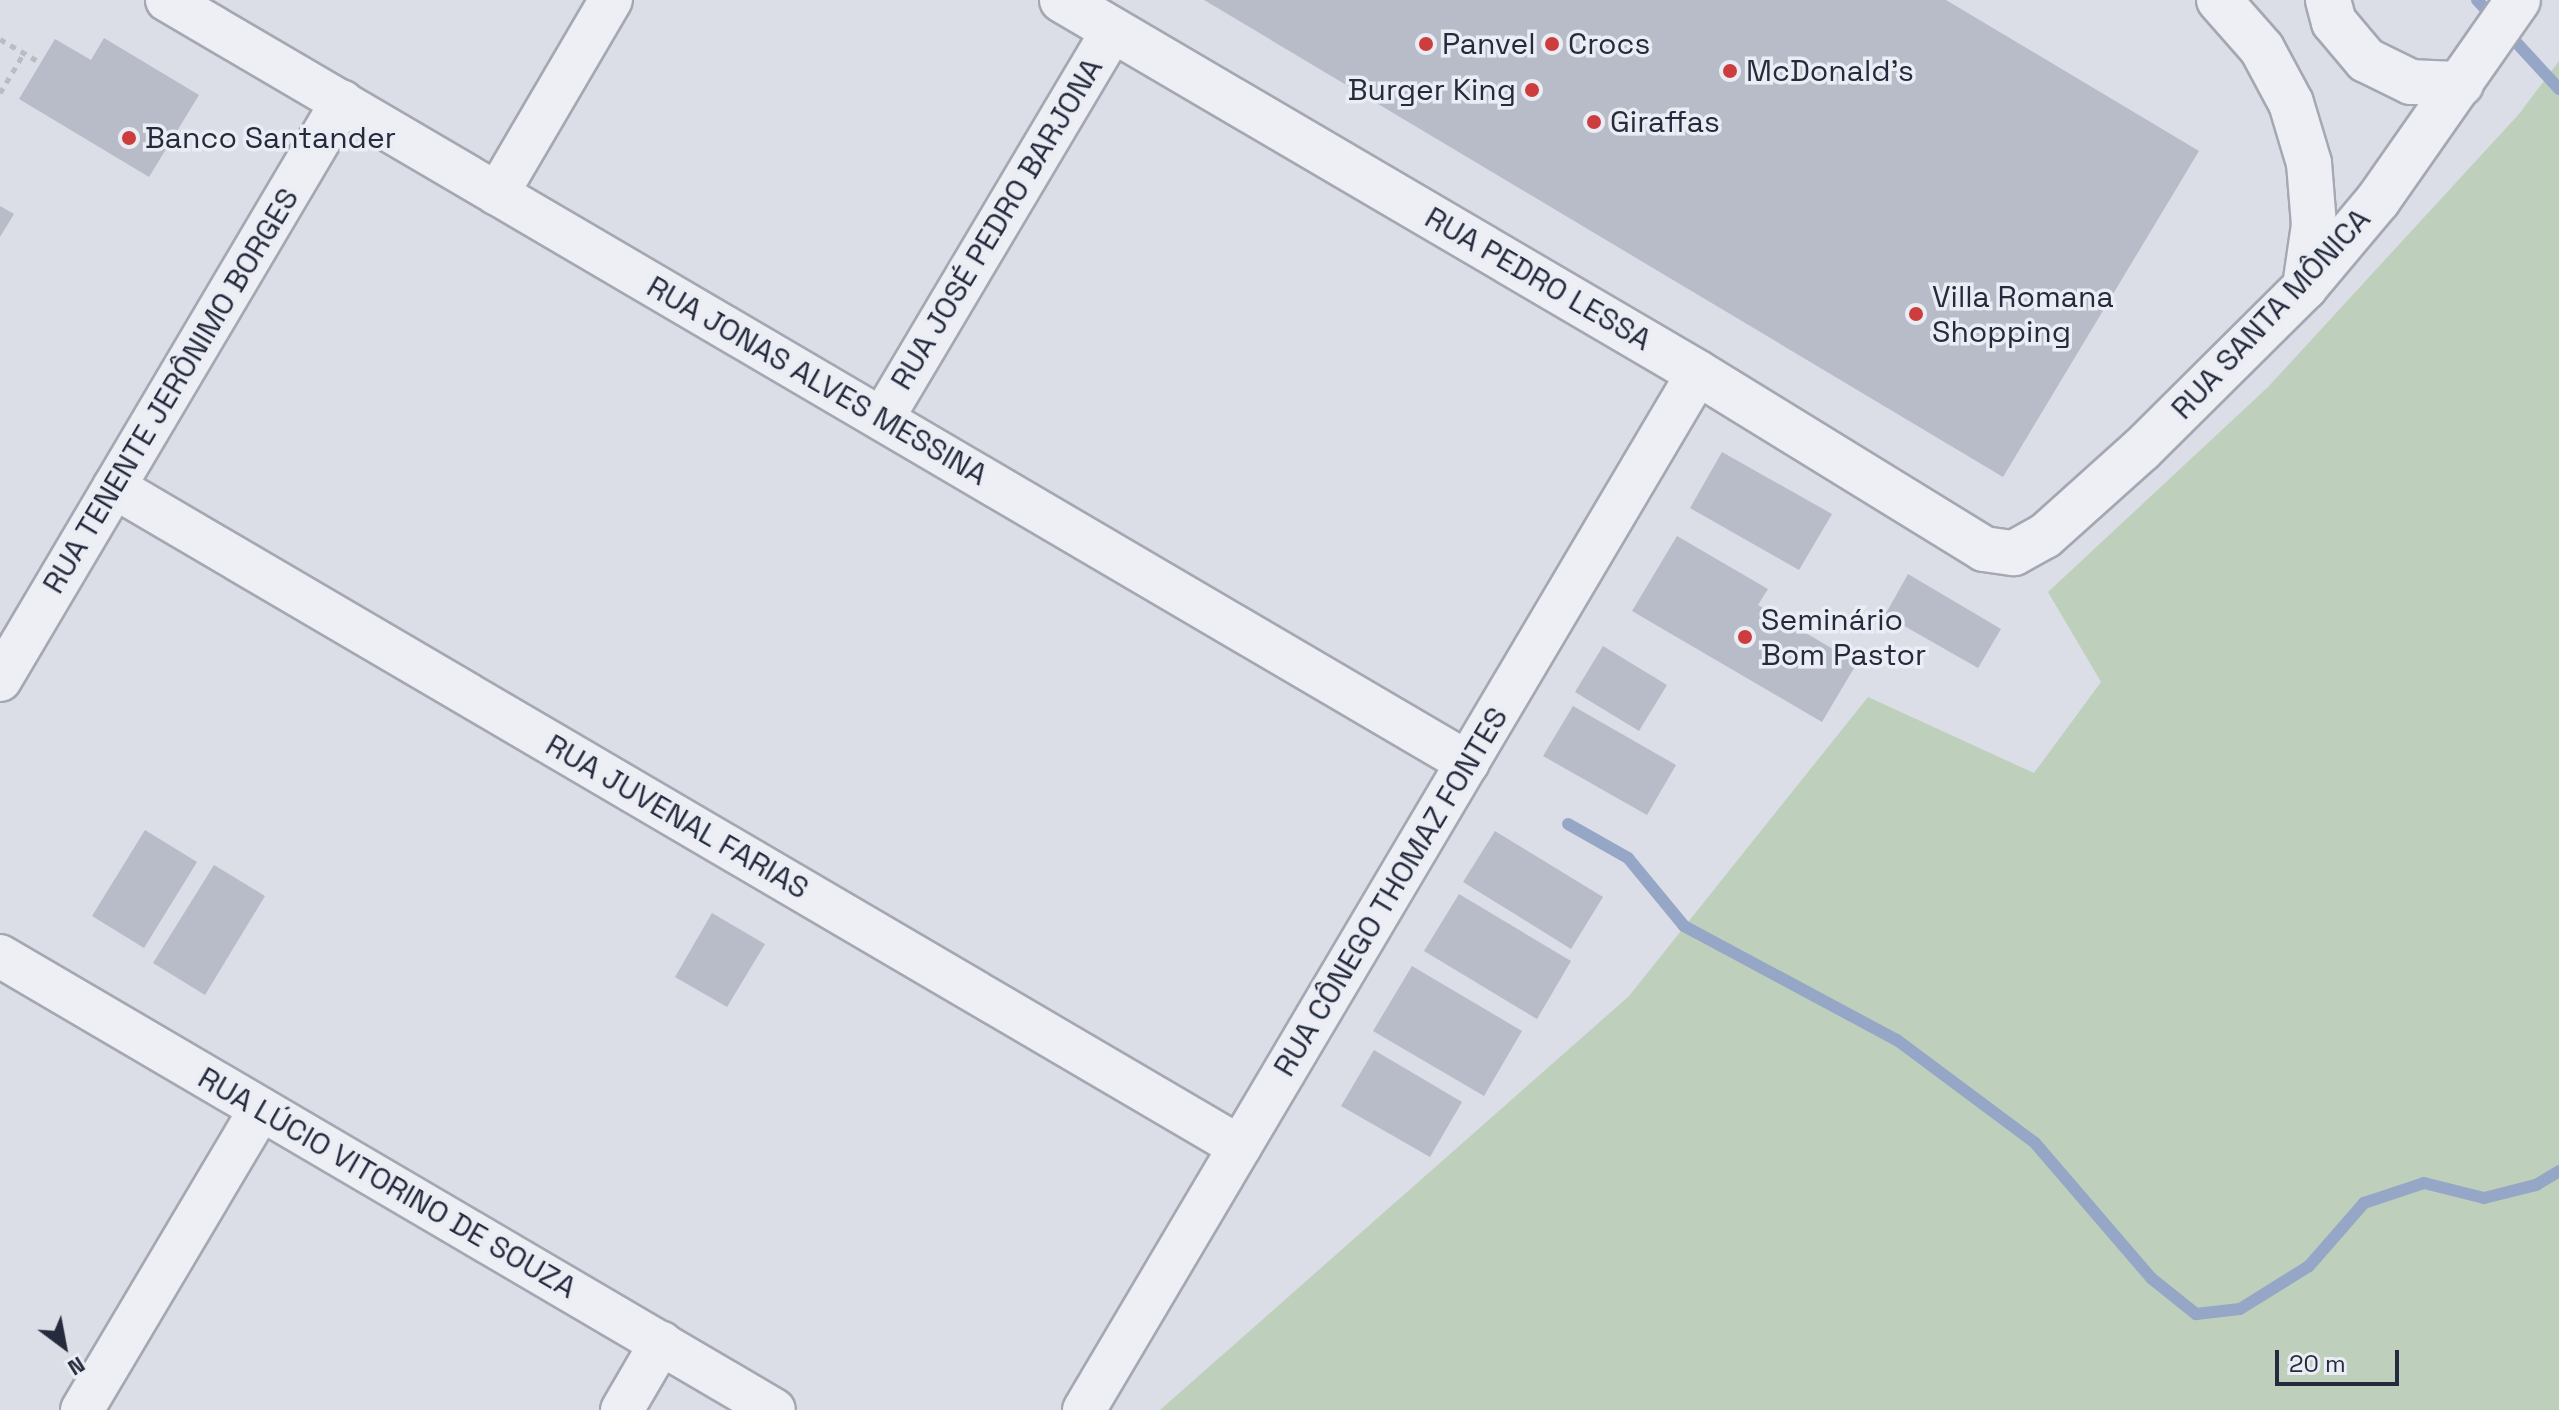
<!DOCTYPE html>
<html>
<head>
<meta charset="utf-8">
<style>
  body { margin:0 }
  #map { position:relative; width:2559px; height:1410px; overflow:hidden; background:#dbdee6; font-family:"Space Grotesk",sans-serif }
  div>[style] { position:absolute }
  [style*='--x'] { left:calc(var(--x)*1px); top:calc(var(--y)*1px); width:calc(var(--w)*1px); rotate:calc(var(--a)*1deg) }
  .green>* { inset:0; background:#bed0bc }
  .stream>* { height:12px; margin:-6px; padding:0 6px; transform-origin:6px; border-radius:6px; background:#95a6c7 }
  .building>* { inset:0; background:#b8bcc8 }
  .path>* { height:5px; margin-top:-2.5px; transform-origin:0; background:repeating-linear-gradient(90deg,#babcc4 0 6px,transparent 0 12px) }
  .roads { filter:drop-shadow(2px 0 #a4a8b3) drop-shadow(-2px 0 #a4a8b3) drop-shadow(0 2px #a4a8b3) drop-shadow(0 -2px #a4a8b3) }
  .minor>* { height:42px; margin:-21px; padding:0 21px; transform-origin:21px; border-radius:21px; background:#eeeff4 }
  .tertiary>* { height:44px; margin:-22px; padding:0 22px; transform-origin:22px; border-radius:22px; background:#eeeff4 }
  .dots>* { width:22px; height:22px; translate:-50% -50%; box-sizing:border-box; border:4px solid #eaedf4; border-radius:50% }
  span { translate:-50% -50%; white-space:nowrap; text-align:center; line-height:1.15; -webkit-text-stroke:7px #eaedf4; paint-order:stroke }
  .poi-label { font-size:30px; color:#252a3c }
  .left { translate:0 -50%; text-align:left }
  .right { translate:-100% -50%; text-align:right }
  .street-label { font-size:30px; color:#252a3c }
  .north { position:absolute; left:24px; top:1306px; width:80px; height:80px; -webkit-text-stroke:6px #eaedf4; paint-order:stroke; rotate:148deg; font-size:22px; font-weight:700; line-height:32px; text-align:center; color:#252a3c }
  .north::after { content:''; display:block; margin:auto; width:28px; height:36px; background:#252a3c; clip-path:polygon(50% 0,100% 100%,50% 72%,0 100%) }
  .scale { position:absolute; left:2275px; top:1350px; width:124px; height:36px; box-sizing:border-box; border:4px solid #252a3c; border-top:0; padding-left:10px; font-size:24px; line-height:28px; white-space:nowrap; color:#252a3c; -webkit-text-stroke:6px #eaedf4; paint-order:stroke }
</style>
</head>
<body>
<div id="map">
  <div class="green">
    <i style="clip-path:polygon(2559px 61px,2559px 1410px,1160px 1410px,1629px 996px,1868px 697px,2034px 773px,2101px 682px,2048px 592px,2268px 387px,2519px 114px)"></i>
  </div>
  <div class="stream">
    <i style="--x:2477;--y:0;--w:121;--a:47.3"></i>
    <i style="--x:1568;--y:824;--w:69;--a:29.5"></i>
    <i style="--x:1628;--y:858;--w:88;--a:50.5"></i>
    <i style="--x:1684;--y:926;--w:242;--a:28.2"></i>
    <i style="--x:1897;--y:1040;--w:172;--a:36.7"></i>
    <i style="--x:2035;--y:1143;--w:178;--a:49.3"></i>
    <i style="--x:2151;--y:1278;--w:58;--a:38.7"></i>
    <i style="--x:2196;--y:1314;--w:44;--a:-6.5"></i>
    <i style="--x:2240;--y:1309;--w:81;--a:-31.9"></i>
    <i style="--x:2309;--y:1266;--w:84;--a:-48.9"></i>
    <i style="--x:2364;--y:1203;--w:63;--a:-18.4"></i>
    <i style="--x:2424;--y:1183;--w:62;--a:14"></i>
    <i style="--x:2484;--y:1198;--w:54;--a:-14"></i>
    <i style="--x:2536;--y:1185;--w:27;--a:-31"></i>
  </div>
  <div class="building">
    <i style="clip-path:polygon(1204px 0,1946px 0,2199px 151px,2003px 477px)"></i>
    <i style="clip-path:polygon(104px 38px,199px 95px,149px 177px,19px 99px,55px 39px,91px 60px)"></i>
    <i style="clip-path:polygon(0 206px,14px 214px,0 237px)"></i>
    <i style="clip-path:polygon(1722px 452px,1832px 514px,1799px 570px,1690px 508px)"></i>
    <i style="clip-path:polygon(1677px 536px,1768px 589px,1758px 605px,1857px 663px,1822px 722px,1632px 611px)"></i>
    <i style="clip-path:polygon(1908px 574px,2001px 629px,1978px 668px,1885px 615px)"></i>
    <i style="clip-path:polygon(1603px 646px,1667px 685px,1639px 731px,1575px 692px)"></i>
    <i style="clip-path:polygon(1573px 706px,1676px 765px,1647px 815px,1543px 756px)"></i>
    <i style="clip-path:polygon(145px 830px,197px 862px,144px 948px,92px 916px)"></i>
    <i style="clip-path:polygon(1495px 831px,1603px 897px,1571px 949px,1463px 882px)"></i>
    <i style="clip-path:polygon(214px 865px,265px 896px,205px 995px,153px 963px)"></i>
    <i style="clip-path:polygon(1459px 894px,1571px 961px,1537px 1019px,1424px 951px)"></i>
    <i style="clip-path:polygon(712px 913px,765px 944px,727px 1007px,675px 977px)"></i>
    <i style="clip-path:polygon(1412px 966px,1522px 1031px,1484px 1096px,1373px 1031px)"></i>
    <i style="clip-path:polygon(1374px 1050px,1462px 1102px,1430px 1157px,1341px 1106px)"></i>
  </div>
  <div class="path">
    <i style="--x:0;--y:39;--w:48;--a:30.3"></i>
    <i style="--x:0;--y:93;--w:47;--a:-59"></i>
  </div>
  <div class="roads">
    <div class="minor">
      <i style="--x:167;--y:0;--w:1508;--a:30.39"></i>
      <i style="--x:497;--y:194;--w:225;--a:-59.6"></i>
      <i style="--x:882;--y:419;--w:452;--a:-59.3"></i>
      <i style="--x:114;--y:487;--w:1305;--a:30.38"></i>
      <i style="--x:0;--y:680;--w:672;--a:-59.39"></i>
      <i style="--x:0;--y:956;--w:897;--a:30.39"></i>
      <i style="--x:82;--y:1410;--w:350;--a:-59.3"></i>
      <i style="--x:622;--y:1410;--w:78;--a:-59.8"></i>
      <i style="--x:1084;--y:1410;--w:1205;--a:-59.37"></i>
    </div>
    <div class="tertiary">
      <i style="--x:1062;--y:0;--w:737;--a:30.39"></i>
      <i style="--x:1698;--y:373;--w:336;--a:31.6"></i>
      <i style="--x:1984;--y:549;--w:30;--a:8"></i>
      <i style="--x:2014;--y:553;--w:35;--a:-29"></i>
      <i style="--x:2045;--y:536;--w:130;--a:-41.9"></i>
      <i style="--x:2142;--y:449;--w:230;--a:-44.8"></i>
      <i style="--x:2305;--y:287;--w:114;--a:-50"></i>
      <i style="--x:2378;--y:200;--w:244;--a:-55"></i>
      <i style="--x:2219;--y:0;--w:65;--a:48.7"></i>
      <i style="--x:2262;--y:49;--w:61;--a:61.8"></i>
      <i style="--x:2291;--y:103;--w:63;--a:73.3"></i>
      <i style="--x:2309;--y:163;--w:62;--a:85.4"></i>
      <i style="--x:2314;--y:225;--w:63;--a:98.3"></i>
      <i style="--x:2328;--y:0;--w:23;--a:75"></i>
      <i style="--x:2334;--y:22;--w:50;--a:49.9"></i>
      <i style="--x:2366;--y:60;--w:50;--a:26.1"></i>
      <i style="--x:2411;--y:82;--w:50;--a:2.3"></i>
    </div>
  </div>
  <div class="dots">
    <i style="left:1426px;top:44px;background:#ce3d3d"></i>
    <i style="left:1552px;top:44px;background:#ce3d3d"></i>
    <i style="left:1730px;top:71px;background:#ce3d3d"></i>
    <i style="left:1532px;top:90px;background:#ce3d3d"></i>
    <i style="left:1594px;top:122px;background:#ce3d3d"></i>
    <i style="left:129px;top:138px;background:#ce3d3d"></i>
    <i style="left:1916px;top:314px;background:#ce3d3d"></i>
    <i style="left:1745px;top:637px;background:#ce3d3d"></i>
  </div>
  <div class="poi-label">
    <span class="left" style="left:1442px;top:44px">Panvel</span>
    <span class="left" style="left:1568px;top:44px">Crocs</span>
    <span class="left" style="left:1746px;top:71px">McDonald's</span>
    <span class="right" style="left:1516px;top:90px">Burger King</span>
    <span class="left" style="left:1610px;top:122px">Giraffas</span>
    <span class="left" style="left:145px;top:138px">Banco Santander</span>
    <span class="left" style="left:1932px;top:314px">Villa Romana<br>Shopping</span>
    <span class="left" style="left:1761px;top:637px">Seminário<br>Bom Pastor</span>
  </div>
  <div class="street-label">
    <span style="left:997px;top:224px;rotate:-59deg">RUA JOSÉ PEDRO BARJONA</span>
    <span style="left:1538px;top:279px;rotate:30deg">RUA PEDRO LESSA</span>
    <span style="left:2271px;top:314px;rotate:-47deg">RUA SANTA MÔNICA</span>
    <span style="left:817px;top:381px;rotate:30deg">RUA JONAS ALVES MESSINA</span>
    <span style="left:171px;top:391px;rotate:-59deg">RUA TENENTE JERÔNIMO BORGES</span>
    <span style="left:677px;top:817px;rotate:30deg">RUA JUVENAL FARIAS</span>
    <span style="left:1391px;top:892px;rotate:-59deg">RUA CÔNEGO THOMAZ FONTES</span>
    <span style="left:387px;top:1183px;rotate:30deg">RUA LÚCIO VITORINO DE SOUZA</span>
  </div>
  <div class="north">N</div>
  <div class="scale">20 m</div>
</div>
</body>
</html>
